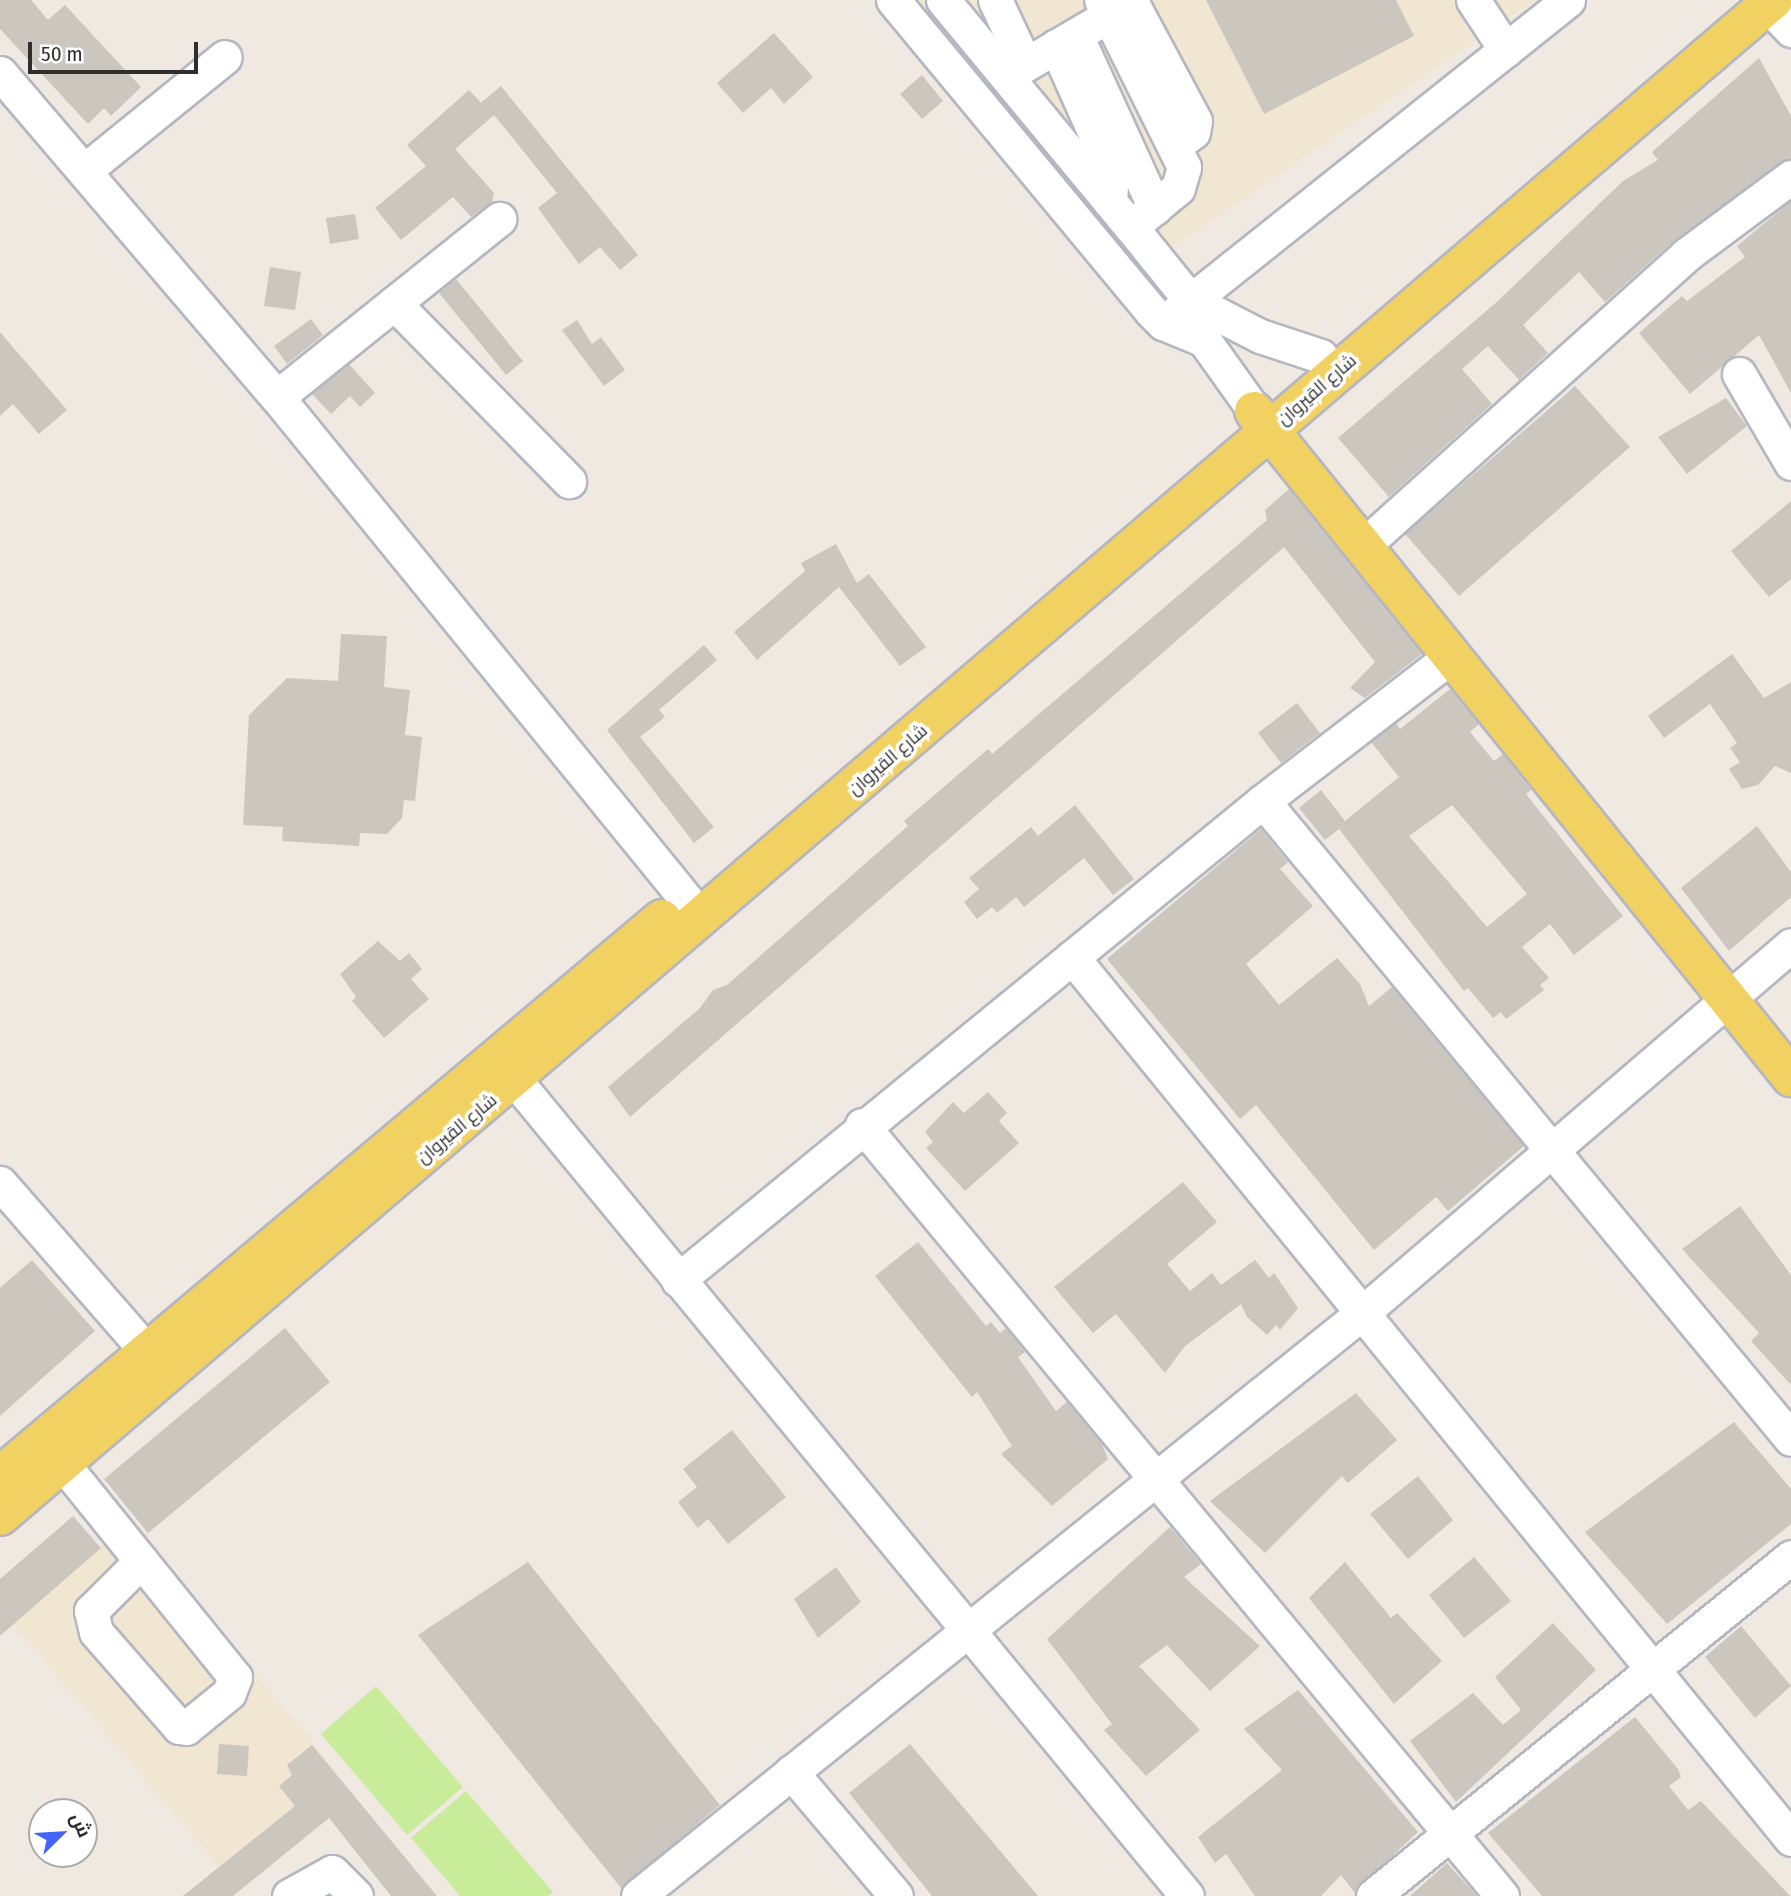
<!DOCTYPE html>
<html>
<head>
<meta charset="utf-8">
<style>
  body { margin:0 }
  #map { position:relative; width:1791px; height:1896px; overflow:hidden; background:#efe9e1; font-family:"Fira Sans Condensed",Cairo,sans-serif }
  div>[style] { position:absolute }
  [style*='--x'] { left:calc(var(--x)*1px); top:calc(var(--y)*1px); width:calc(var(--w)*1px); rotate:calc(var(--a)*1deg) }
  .education>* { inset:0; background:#f0e6d1 }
  .pitch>* { inset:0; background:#c9ec9a }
  .building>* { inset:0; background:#cbc7bf }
  .roads { filter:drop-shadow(2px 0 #b4b7c1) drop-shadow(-2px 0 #b4b7c1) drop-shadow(0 2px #b4b7c1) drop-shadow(0 -2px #b4b7c1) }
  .minor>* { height:33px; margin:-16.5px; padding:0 16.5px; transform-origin:16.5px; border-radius:16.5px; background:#fff }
  .major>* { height:38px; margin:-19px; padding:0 19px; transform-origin:19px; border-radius:19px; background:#f2d163 }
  span { translate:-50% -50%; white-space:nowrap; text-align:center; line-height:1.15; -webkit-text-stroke:7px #fff; paint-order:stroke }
  .street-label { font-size:18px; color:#2e2e2e }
  .north { position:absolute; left:28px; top:1798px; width:70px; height:70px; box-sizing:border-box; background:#fff; border:2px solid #ababab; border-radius:50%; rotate:66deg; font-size:19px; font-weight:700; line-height:28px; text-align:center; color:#2e2e2e }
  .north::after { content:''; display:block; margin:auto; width:24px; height:32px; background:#4264fb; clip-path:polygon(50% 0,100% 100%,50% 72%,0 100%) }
  .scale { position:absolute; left:28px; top:42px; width:170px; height:32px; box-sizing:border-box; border:4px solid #2e2e2e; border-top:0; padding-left:9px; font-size:21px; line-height:24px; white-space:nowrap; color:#2e2e2e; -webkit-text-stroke:5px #fff; paint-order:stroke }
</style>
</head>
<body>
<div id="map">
  <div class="education">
    <i style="clip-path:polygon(918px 0,1535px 0,1143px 267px)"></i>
    <i style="clip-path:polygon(130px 1521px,337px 1772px,219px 1867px,12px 1622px)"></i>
  </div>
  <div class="pitch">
    <i style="clip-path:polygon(376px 1686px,463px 1787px,407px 1835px,321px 1734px)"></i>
    <i style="clip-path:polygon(466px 1791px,553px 1892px,548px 1896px,460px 1896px,411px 1838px)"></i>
  </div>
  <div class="building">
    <i style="clip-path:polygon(0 0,31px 0,48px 20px,65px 5px,141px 87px,111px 116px,104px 108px,88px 124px,0 29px)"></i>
    <i style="clip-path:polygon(1206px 0,1396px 0,1414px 36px,1264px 114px)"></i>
    <i style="clip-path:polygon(774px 33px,813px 77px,784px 104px,771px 88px,743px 113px,717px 83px)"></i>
    <i style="clip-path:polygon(1759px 58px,1791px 116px,1791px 158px,1675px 240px,1605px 302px,1579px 272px,1523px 325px,1548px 353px,1519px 380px,1488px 346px,1462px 369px,1492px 404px,1389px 497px,1338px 438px,1499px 300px,1623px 181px,1658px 160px,1652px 152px)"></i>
    <i style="clip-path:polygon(922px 75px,943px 101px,922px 119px,900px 94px)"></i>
    <i style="clip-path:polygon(501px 86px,638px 255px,620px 270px,600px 247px,579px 264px,538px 208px,557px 193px,494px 115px,455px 149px,494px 193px,492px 202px,471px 217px,453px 197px,401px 240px,375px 208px,426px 166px,407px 145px,469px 90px,481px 103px)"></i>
    <i style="clip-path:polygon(1791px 201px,1791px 393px,1759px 335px,1690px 394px,1639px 333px,1682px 296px,1687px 301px,1745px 257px,1737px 246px)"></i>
    <i style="clip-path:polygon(355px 214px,359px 239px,330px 244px,326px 218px)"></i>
    <i style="clip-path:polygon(270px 267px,301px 272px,295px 310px,264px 306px)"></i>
    <i style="clip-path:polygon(456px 279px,523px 361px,506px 375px,439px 293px)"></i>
    <i style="clip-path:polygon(311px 319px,323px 335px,287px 364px,274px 346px)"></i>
    <i style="clip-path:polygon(577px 320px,592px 344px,601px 337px,625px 370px,604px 386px,562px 330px)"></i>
    <i style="clip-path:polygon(0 332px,67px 410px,39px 434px,13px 404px,0 416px)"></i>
    <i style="clip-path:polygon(349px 364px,375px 393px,360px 407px,350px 396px,331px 414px,312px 394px)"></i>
    <i style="clip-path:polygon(1575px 386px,1630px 447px,1459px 596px,1405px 534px)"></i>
    <i style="clip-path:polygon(1726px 398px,1747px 426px,1687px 474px,1658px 437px)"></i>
    <i style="clip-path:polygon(1289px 489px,1422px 654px,1365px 698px,1350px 688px,1375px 662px,1284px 547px,630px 1117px,608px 1087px,700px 1008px,713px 990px,727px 985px,908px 826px,904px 821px,988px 749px,992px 754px,1267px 520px,1265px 510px)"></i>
    <i style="clip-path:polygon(1791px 501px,1791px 579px,1769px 597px,1731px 551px)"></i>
    <i style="clip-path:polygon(836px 544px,857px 583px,869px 574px,926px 647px,900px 666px,839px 587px,757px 660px,734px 632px,805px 571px,801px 563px)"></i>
    <i style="clip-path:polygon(341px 634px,387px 636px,384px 687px,410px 690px,405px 735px,422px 737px,415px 801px,404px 800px,402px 818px,387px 834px,360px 833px,359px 846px,282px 841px,283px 827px,243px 825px,249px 715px,287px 678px,338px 681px)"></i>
    <i style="clip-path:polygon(704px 645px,717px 660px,659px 710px,665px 717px,640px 737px,714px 827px,694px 843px,607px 730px)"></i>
    <i style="clip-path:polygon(1732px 654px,1764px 698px,1791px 682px,1791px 773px,1775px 766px,1758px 785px,1742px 789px,1729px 769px,1740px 762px,1730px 748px,1737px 743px,1710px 704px,1664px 738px,1648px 716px)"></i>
    <i style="clip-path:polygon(evenodd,1450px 689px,1479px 724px,1470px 732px,1494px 761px,1503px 754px,1531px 790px,1526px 794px,1623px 916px,1574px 955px,1550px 924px,1522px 947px,1549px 978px,1540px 985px,1544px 990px,1506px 1019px,1501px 1012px,1493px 1018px,1468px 988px,1464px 991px,1339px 829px,1325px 840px,1299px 808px,1321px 790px,1345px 821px,1399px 777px,1371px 742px,1396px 723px,1400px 729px,1450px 689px,1452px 805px,1527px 894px,1487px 927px,1409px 836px,1452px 805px)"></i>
    <i style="clip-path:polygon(1297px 703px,1320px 733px,1281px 763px,1258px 733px)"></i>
    <i style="clip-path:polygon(1075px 805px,1134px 879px,1113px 895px,1084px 858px,1024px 907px,1016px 897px,997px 913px,992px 907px,977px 919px,964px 902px,979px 889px,969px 878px,1031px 827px,1038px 836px)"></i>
    <i style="clip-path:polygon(1757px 826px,1791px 872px,1791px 897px,1729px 951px,1681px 888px)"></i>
    <i style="clip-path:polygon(1261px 829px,1288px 862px,1280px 869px,1313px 906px,1246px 964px,1279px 1005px,1337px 958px,1360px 984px,1369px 1006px,1392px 987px,1524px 1146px,1448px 1211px,1436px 1197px,1374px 1250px,1256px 1105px,1240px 1119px,1107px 959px)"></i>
    <i style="clip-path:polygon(378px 941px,400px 961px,409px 953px,422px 969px,411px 979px,429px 999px,384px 1038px,352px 1001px,356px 997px,340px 974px)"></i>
    <i style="clip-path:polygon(988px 1092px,1007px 1113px,999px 1121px,1019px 1143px,965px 1191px,926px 1148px,933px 1142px,925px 1132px,953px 1102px,964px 1113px)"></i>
    <i style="clip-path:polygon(1183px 1182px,1217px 1222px,1167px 1264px,1190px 1291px,1212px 1273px,1221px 1285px,1255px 1260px,1269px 1278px,1274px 1273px,1298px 1308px,1280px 1330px,1276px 1325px,1267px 1335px,1247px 1317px,1241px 1304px,1184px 1347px,1165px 1373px,1116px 1314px,1093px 1333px,1054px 1287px)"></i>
    <i style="clip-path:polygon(1740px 1206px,1791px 1275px,1791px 1385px,1751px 1341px,1759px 1333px,1682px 1249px)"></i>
    <i style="clip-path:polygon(918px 1242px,986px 1326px,991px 1322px,1000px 1333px,1006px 1328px,1025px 1352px,1018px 1357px,1056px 1411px,1067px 1402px,1102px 1444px,1108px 1459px,1052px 1506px,1001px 1454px,1012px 1446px,977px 1392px,972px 1397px,875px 1276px)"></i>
    <i style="clip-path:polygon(32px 1260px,95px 1331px,0 1416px,0 1288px)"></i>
    <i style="clip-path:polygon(285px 1328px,330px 1382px,148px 1533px,104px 1479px)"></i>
    <i style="clip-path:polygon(1356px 1393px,1397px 1440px,1348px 1483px,1342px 1476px,1265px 1553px,1210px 1501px)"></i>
    <i style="clip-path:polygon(1734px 1422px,1791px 1489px,1791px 1524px,1667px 1624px,1585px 1532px)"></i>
    <i style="clip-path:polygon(732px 1430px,786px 1497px,728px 1544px,708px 1519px,698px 1528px,678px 1502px,697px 1487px,683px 1469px)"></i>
    <i style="clip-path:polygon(1418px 1476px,1453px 1520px,1408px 1559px,1370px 1514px)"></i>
    <i style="clip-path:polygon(73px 1516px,101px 1548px,0 1636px,0 1579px)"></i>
    <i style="clip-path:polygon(1170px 1527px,1201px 1564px,1184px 1577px,1260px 1646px,1210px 1691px,1167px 1645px,1139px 1666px,1200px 1730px,1146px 1776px,1104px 1730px,1112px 1724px,1047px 1639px)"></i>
    <i style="clip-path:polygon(1474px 1557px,1511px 1601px,1464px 1638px,1429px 1595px)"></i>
    <i style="clip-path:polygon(528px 1562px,720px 1805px,621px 1888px,418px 1635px)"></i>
    <i style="clip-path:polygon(1345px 1562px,1391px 1618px,1397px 1613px,1442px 1661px,1394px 1704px,1309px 1598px)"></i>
    <i style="clip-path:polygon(836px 1567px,861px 1602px,818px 1638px,794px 1599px)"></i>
    <i style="clip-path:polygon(1553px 1623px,1596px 1670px,1456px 1802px,1410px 1741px,1473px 1693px,1503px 1725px,1521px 1710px,1495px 1677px)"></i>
    <i style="clip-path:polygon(1741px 1626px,1791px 1686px,1755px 1718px,1705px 1657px)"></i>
    <i style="clip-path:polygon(1298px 1690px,1418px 1832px,1354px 1892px,1341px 1875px,1321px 1896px,1255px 1896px,1226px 1854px,1215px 1863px,1198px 1837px,1282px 1770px,1244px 1729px)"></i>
    <i style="clip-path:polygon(1635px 1717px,1678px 1769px,1681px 1777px,1669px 1786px,1688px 1810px,1701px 1801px,1790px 1896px,1542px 1896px,1488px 1833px)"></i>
    <i style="clip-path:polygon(219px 1744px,249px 1746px,247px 1776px,217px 1774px)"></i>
    <i style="clip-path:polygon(910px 1744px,1038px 1896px,932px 1896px,849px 1793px)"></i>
    <i style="clip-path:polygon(312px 1745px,437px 1896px,391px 1896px,329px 1818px,233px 1896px,183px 1896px,295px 1806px,279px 1786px,292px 1775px,287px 1765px)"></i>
    <i style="clip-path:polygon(1447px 1863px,1477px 1896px,1410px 1896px)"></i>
  </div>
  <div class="roads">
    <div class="minor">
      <i style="--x:893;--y:0;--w:404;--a:50.3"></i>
      <i style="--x:1151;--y:311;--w:17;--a:45"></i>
      <i style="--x:1163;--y:323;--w:44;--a:22.5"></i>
      <i style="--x:1204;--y:340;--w:86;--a:54.5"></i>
      <i style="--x:943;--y:0;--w:295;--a:50.4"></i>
      <i style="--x:1131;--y:227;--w:61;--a:-39.7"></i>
      <i style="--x:1178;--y:188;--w:22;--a:-74"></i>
      <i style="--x:1184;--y:167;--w:186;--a:-116.4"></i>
      <i style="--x:995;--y:0;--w:71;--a:64.9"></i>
      <i style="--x:1473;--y:0;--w:60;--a:56.6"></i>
      <i style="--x:1767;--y:5;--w:35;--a:46"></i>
      <i style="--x:1076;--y:35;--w:190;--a:65.5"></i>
      <i style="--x:1056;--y:46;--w:138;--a:66"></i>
      <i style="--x:1112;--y:172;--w:30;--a:94"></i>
      <i style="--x:0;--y:73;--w:426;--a:49.5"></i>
      <i style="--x:277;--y:397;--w:648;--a:50.83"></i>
      <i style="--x:1006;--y:76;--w:138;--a:-30.5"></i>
      <i style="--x:1125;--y:6;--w:9;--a:6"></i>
      <i style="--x:1134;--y:7;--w:129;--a:61.8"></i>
      <i style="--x:1195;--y:121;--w:11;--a:100"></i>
      <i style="--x:1193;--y:132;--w:22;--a:144"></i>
      <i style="--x:84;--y:171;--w:181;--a:-39"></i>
      <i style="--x:1131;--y:227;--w:94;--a:51.1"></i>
      <i style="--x:1190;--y:300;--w:79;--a:27.2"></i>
      <i style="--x:1260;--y:336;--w:64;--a:18.2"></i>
      <i style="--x:394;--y:303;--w:250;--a:45.5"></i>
      <i style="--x:1163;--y:323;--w:518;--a:-38.57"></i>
      <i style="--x:1739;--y:374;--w:103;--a:59.7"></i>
      <i style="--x:277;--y:397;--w:285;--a:-38.7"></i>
      <i style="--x:1363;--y:546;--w:435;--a:-42"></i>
      <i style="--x:1686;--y:255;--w:131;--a:-36.6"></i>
      <i style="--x:1263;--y:801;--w:828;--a:50.39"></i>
      <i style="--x:1072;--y:957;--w:1138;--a:50.81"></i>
      <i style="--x:515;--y:1080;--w:1057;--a:50.53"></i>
      <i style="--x:862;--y:1125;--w:1002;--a:50.3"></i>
      <i style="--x:0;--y:1183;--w:249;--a:48.9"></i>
      <i style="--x:678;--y:1280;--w:756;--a:-39.31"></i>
      <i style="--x:1263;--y:801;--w:237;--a:-37.6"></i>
      <i style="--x:63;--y:1464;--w:274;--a:51.1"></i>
      <i style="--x:235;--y:1677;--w:17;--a:111"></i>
      <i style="--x:229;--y:1693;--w:55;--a:140.9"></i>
      <i style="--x:186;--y:1728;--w:7;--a:-172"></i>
      <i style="--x:179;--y:1727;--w:126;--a:-131.1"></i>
      <i style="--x:96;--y:1632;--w:22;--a:-103"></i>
      <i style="--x:91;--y:1611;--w:71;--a:-45"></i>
      <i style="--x:791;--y:1772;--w:162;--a:49.7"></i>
      <i style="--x:289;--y:1896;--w:49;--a:-29.2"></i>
      <i style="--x:332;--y:1872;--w:34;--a:45"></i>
      <i style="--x:638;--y:1896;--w:930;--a:-38.84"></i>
      <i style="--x:1362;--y:1313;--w:565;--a:-40.62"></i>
      <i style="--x:1373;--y:1896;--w:538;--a:-39.04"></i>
    </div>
    <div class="major">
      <i style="--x:1254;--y:411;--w:856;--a:51.12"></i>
      <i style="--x:0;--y:1476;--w:865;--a:-40.08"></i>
      <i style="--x:0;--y:1516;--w:2333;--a:-40.53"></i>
    </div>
  </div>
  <div class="street-label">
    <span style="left:1317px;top:390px;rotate:-41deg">شارع القيروان</span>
    <span style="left:888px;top:760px;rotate:-41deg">شارع القيروان</span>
    <span style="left:457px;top:1129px;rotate:-40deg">شارع القيروان</span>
  </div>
  <div class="north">ش</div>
  <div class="scale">50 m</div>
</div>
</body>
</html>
